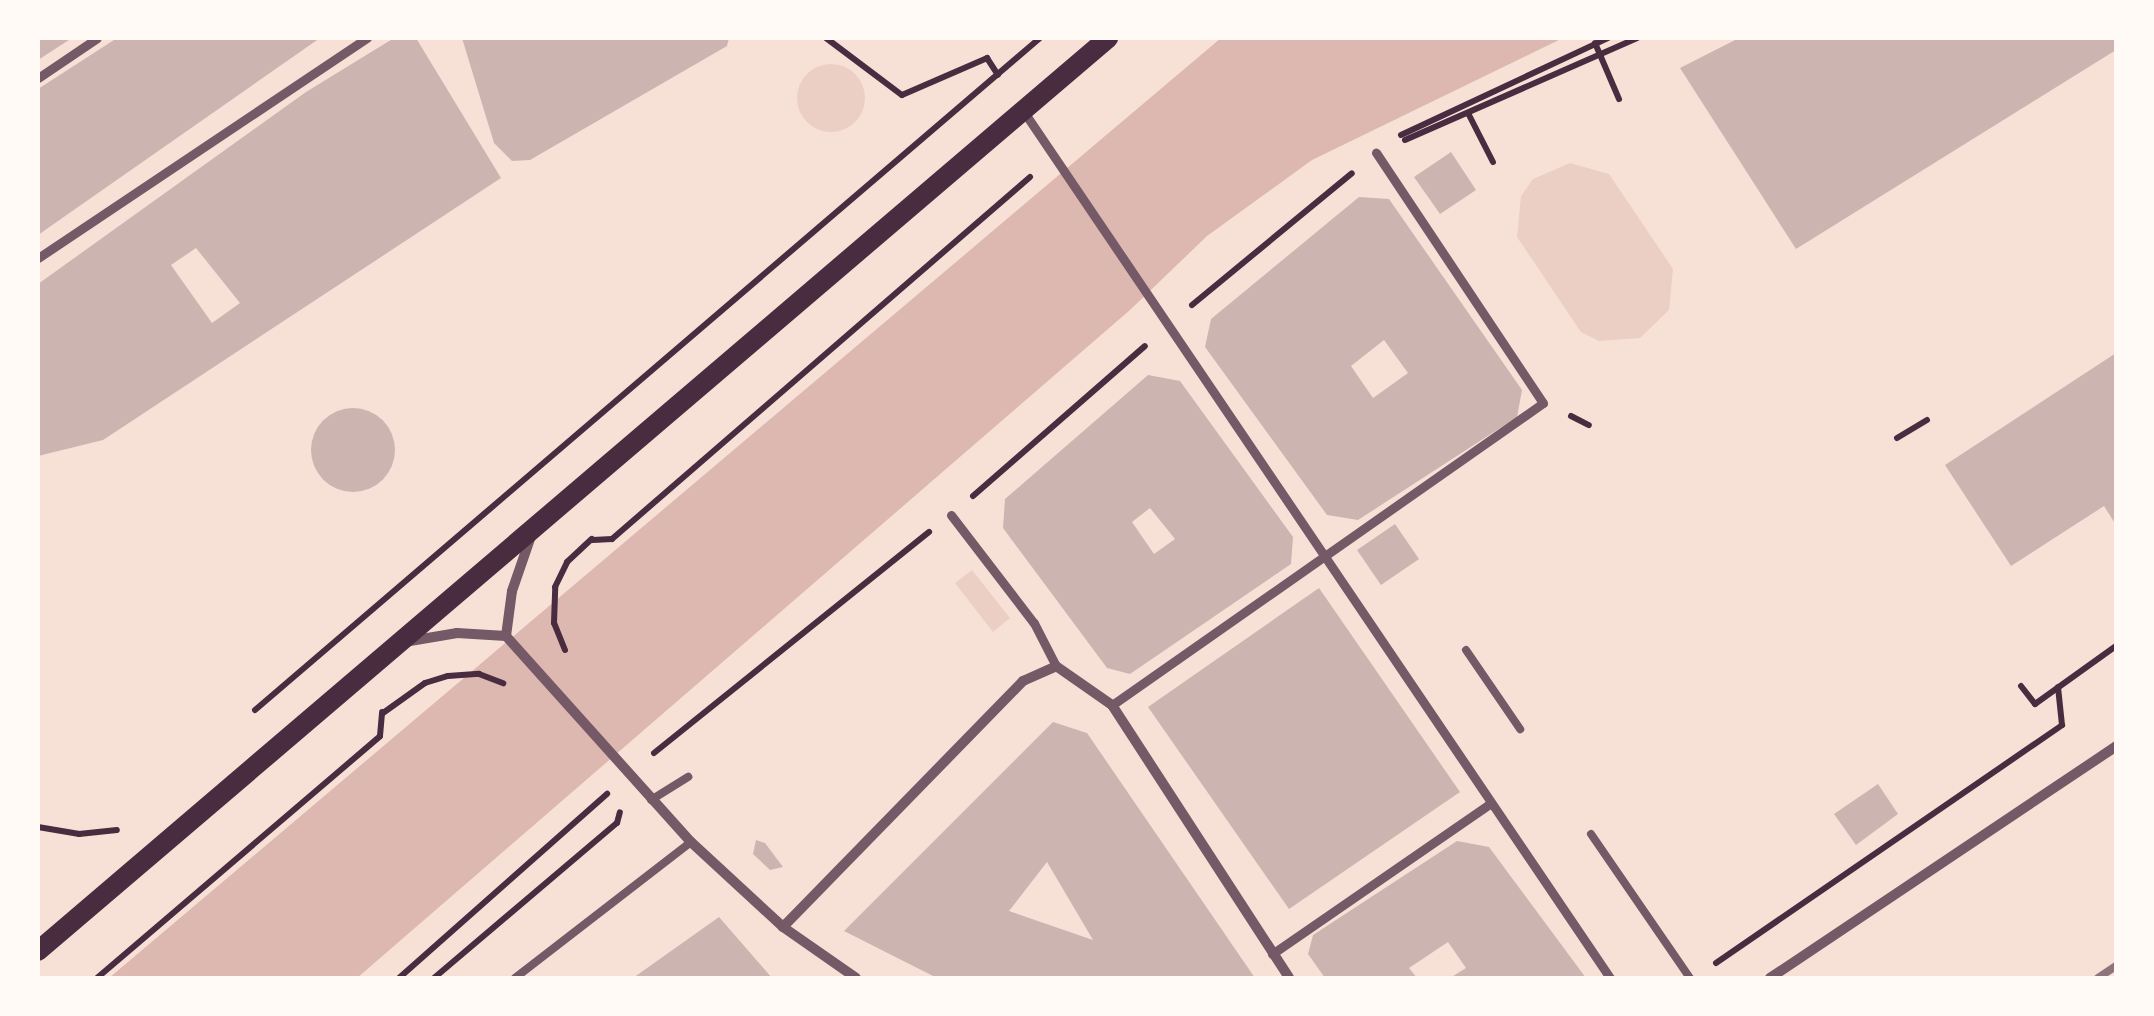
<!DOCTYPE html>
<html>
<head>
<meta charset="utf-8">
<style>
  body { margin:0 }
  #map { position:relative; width:2154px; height:1016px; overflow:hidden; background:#f7e1d7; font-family:"PT Sans",sans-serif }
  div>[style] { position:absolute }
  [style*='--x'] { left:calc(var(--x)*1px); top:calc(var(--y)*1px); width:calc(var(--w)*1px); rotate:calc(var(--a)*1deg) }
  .green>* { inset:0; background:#ebcfc5 }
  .round { border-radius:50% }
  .water>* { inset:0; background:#dcb8b0 }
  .building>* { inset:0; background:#ccb4b1 }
  .path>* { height:6px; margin:-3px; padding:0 3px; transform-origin:3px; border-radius:3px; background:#4a2c40 }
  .service>* { height:8px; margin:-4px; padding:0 4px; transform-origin:4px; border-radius:4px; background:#755966 }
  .pedestrian>* { height:9px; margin:-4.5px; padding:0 4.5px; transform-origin:4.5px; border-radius:4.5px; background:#755966 }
  .minor>* { height:10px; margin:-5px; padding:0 5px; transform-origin:5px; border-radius:5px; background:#755966 }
  .secondary>* { height:20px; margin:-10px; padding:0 10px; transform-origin:10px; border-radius:10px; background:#4a2c40 }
  .rail>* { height:8px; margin:-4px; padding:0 4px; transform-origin:4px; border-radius:4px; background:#8f747c }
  span { translate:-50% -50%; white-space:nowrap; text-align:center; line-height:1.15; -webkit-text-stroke:8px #fffaf5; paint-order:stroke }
  .frame { position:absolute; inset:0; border:40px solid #fffaf5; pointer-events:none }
</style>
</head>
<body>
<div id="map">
  <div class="green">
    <i class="round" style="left:797px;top:64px;width:68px;height:68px"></i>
    <i style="clip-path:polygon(1570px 163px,1609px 174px,1673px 269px,1669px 310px,1640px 338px,1599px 341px,1581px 332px,1517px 237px,1521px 196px,1533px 179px)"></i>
    <i style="clip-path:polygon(972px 570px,1010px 618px,993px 632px,955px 583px)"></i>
  </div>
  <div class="water">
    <i style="clip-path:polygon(1221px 38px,1563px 38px,1312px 160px,1207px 236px,1130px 310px,357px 978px,109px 978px)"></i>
  </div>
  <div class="building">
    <i style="clip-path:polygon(38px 38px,72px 38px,38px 60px)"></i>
    <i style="clip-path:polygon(117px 38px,320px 38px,38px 235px,38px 89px)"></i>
    <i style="clip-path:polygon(evenodd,394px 38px,416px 38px,501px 178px,103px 440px,38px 456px,38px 284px,306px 92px,394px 38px,196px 248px,240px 303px,212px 323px,171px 265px,196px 248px)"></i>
    <i style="clip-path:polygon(462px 38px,729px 38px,727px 46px,530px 160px,512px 161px,494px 143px)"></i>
    <i style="clip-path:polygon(1739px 38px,2116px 38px,2116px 50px,1796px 249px,1680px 68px)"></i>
    <i style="clip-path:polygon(1451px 152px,1476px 190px,1440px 214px,1414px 177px)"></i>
    <i style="clip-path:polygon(evenodd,1359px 197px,1389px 199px,1522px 390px,1517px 417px,1358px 520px,1327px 515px,1205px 347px,1211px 319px,1359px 197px,1384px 340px,1408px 373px,1373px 398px,1351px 366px,1384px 340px)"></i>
    <i style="clip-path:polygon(2116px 353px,2116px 525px,2104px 506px,2011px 566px,1945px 465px)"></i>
    <i style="clip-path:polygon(evenodd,1148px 375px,1180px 381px,1293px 537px,1291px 564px,1130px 674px,1107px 668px,1003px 528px,1005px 499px,1148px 375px,1150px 508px,1175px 539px,1154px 554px,1132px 522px,1150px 508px)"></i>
    <i class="round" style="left:311px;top:408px;width:84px;height:84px"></i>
    <i style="clip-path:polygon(1395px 524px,1419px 559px,1381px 585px,1357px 550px)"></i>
    <i style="clip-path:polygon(1319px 588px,1460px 792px,1289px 909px,1148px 707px)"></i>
    <i style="clip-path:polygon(evenodd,1053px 722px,1087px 733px,1255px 978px,937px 978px,844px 931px,1053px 722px,1047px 862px,1093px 940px,1009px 911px,1047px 862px)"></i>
    <i style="clip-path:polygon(1878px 784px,1898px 814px,1856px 845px,1834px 814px)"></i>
    <i style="clip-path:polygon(756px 840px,765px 843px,783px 867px,770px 870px,753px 854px)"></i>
    <i style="clip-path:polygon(1457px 841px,1489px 847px,1586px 978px,1450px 978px,1466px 968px,1448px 942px,1409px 968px,1417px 978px,1325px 978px,1308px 954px,1313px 935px)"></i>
    <i style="clip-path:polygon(719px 917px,772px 978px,633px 978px)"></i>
  </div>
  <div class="path">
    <i style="--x:826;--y:38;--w:95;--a:36.9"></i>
    <i style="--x:902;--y:95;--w:93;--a:-23.5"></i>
    <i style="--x:987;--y:58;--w:20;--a:57"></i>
    <i style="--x:1595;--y:43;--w:61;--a:66.8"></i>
    <i style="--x:1468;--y:113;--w:55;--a:63"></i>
    <i style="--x:1401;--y:135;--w:229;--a:-25.1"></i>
    <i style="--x:1405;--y:140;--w:253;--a:-23.7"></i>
    <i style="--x:1192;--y:305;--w:207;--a:-39.5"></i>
    <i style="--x:1571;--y:416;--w:20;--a:27"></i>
    <i style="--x:1897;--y:438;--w:35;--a:-31"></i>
    <i style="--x:973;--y:496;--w:228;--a:-41.1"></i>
    <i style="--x:593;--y:540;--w:19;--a:-3"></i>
    <i style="--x:612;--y:539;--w:553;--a:-40.89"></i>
    <i style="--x:565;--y:650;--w:29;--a:-112"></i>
    <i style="--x:554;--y:623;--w:36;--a:-88"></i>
    <i style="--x:555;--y:587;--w:28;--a:-64"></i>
    <i style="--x:567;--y:562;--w:34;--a:-43"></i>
    <i style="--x:2021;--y:686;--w:23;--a:52"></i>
    <i style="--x:2035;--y:704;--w:100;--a:-35.6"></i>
    <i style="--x:255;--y:710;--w:1033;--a:-40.57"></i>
    <i style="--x:383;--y:713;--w:52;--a:-35.5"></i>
    <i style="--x:425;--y:683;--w:24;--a:-17"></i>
    <i style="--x:448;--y:676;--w:31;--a:-4"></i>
    <i style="--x:479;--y:674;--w:26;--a:21"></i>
    <i style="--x:654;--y:753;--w:353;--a:-38.8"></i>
    <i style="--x:38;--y:827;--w:42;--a:9.7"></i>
    <i style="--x:79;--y:834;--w:38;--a:-6"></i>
    <i style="--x:1716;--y:963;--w:420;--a:-34.5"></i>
    <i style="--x:2062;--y:725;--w:38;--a:-96"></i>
    <i style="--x:97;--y:978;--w:372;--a:-40.5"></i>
    <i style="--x:380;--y:736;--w:24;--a:-85"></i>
    <i style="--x:399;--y:978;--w:278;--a:-41.5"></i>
    <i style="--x:434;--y:978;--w:240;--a:-40.3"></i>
    <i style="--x:617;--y:823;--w:11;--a:-75"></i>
  </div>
  <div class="service">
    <i style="--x:1466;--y:650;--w:96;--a:55.6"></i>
    <i style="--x:651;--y:800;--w:44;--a:-31.9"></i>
    <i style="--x:1591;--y:834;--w:175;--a:55.5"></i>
    <i style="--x:515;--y:978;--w:222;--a:-37.7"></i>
  </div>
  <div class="pedestrian">
    <i style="--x:38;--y:78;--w:71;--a:-34.1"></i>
    <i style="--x:1024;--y:112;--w:1046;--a:55.91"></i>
    <i style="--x:38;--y:258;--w:396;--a:-33.8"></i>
    <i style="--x:951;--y:515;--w:136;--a:52.5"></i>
    <i style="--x:1034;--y:623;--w:48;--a:62.9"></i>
    <i style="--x:1112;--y:705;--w:526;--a:-35.02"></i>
    <i style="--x:1543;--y:403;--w:301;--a:-123.7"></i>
    <i style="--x:1272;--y:954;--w:266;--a:-34.6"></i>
  </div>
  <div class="minor">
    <i style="--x:506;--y:636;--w:45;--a:-82.4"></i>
    <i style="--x:512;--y:591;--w:58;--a:-70.9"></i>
    <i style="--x:404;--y:642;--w:54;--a:-9.6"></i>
    <i style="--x:457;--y:633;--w:49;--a:3.5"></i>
    <i style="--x:506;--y:636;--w:277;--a:48.1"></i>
    <i style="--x:691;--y:842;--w:125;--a:42.7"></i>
    <i style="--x:783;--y:927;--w:89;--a:34.9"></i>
    <i style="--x:783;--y:927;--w:344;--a:-45.7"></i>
    <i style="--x:1023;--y:681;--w:36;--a:-24"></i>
    <i style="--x:1056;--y:666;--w:68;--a:34.9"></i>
    <i style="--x:1112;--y:705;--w:325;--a:57"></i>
    <i style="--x:1770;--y:978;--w:417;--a:-33.8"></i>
  </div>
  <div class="secondary">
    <i style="--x:38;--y:951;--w:1407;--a:-40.47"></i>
  </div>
  <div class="rail">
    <i style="--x:2098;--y:978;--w:22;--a:-34"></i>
  </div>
  <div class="frame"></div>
</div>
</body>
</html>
